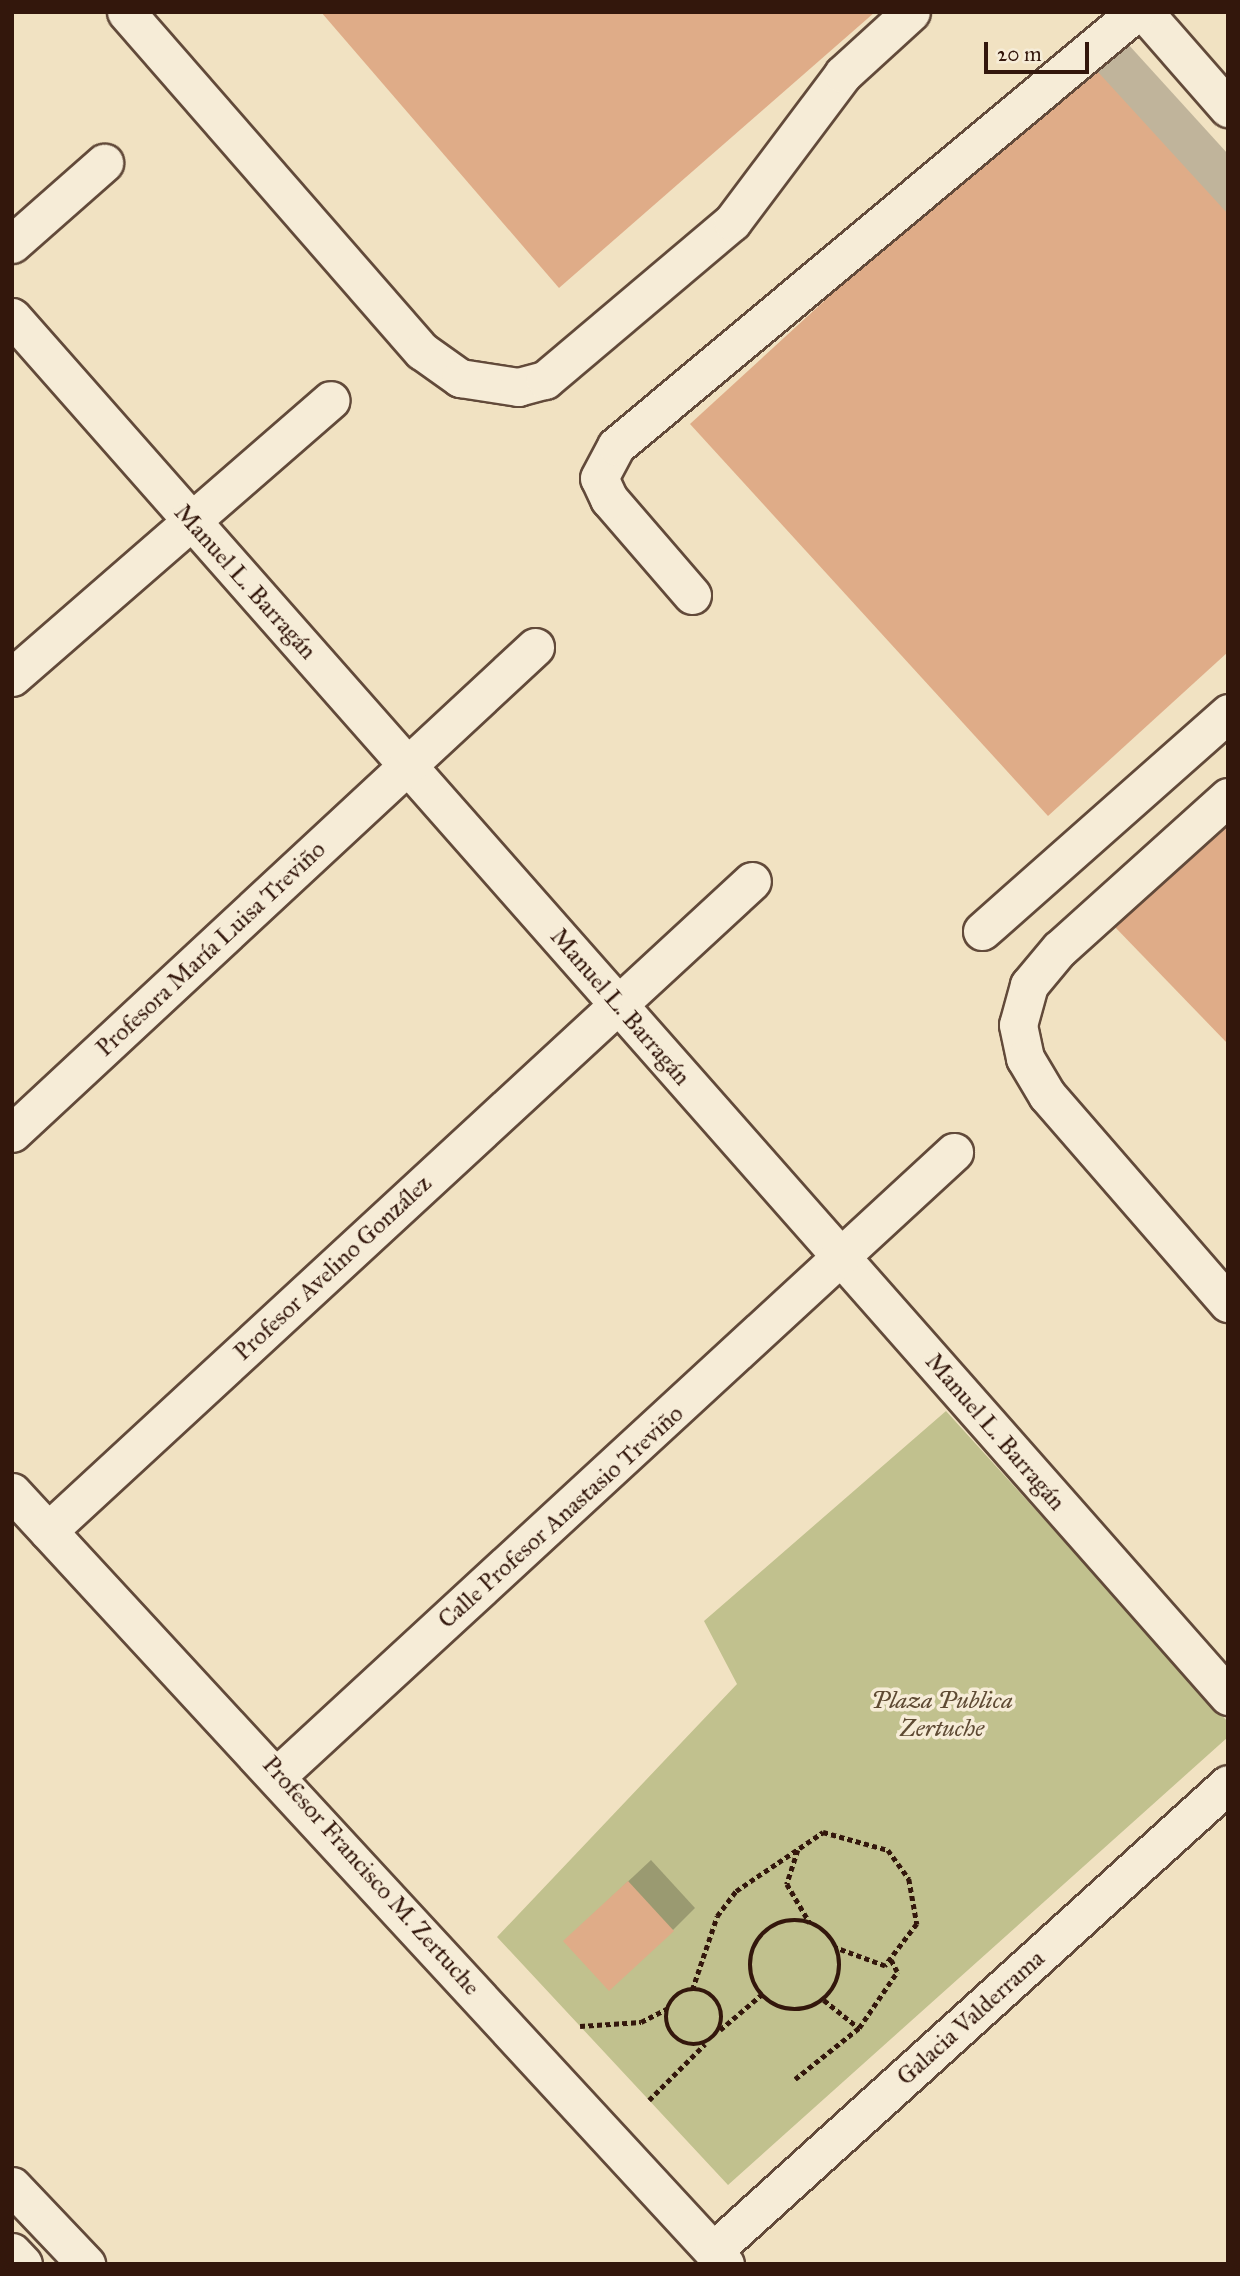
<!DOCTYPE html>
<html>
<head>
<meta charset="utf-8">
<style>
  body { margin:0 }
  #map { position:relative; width:1240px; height:2276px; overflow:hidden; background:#f1e2c2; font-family:"IM FELL Great Primer",serif }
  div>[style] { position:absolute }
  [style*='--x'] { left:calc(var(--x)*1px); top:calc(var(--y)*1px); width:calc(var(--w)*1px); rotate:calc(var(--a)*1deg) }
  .green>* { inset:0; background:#c1c18e }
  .shadow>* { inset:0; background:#0003 }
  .building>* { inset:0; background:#dfac88 }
  .path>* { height:4.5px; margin-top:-2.25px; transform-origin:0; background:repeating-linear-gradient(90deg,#33170c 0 5px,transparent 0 8.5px) }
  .path>.ring { margin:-2.25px; padding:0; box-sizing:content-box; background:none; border:4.5px solid #33170c; border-radius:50% }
  .roads { filter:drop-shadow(2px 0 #624a3a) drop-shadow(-2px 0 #624a3a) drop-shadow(0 2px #624a3a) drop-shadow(0 -2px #624a3a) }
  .minor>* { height:37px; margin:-18.5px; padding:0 18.5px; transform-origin:18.5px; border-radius:18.5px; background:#f6ecd7 }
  span { translate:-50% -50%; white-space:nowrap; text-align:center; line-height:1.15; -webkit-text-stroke:7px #f6ecd7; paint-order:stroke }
  .street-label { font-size:24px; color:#33170c }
  .park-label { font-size:24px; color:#5e4a33; font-style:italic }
  .frame { position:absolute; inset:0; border:14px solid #33170c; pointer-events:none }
  .scale { position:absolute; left:984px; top:42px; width:105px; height:32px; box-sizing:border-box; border:4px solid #33170c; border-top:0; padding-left:9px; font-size:21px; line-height:24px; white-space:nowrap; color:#33170c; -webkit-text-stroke:5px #f6ecd7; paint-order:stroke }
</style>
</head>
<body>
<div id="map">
  <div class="green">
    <i style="clip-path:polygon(946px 1411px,1228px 1722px,1228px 1737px,728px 2185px,497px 1937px,737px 1684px,704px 1621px)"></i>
  </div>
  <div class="shadow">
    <i style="clip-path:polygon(1117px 32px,1228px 154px,1228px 650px,693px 424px)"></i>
    <i style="clip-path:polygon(651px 1860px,695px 1908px,673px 1930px,588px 1919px)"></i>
  </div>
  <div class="building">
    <i style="clip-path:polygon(321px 12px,875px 12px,559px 288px)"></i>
    <i style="clip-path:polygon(1087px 60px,1228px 214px,1228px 652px,1048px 816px,690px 424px)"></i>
    <i style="clip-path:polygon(1228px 821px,1228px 1044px,1113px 925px)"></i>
    <i style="clip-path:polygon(628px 1881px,674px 1931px,609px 1991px,563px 1941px)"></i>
  </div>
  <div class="path">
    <i style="--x:798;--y:1850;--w:36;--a:108"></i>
    <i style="--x:787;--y:1884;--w:45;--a:59.5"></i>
    <i class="ring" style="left:750px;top:1920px;width:85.5px;height:85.5px"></i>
    <i class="ring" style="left:666px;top:1989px;width:51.5px;height:51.5px"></i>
    <i style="--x:692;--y:1990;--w:78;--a:-71.3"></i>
    <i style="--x:717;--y:1916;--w:31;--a:-53"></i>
    <i style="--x:736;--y:1891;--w:105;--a:-34.1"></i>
    <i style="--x:823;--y:1832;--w:67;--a:15.5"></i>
    <i style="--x:888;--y:1850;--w:36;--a:54"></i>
    <i style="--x:909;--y:1879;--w:46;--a:79.9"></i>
    <i style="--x:917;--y:1924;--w:53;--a:127.3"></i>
    <i style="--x:885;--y:1966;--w:52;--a:-159.8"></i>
    <i style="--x:824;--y:2000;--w:45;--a:38.7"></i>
    <i style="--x:859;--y:2028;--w:68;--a:-55.8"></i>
    <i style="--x:897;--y:1972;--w:13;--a:-117"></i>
    <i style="--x:580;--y:2026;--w:61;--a:-3.8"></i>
    <i style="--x:641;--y:2022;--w:29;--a:-27"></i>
    <i style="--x:720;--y:2030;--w:54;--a:-40.5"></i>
    <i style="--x:795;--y:2079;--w:82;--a:-38.6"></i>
    <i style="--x:649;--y:2100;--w:79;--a:-45"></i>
  </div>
  <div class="roads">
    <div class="minor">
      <i style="--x:126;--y:12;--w:450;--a:48.9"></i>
      <i style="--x:422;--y:351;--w:47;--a:35.4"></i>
      <i style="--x:460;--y:378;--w:59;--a:8.8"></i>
      <i style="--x:518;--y:387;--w:28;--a:-15"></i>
      <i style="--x:545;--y:380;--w:245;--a:-40.2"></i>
      <i style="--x:732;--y:222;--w:185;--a:-53.1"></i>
      <i style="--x:843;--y:74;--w:92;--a:-42.4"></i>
      <i style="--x:1144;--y:12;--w:128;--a:48.8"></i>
      <i style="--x:12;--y:244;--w:123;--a:-41.4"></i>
      <i style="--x:12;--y:317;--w:1839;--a:48.59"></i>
      <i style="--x:692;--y:595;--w:127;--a:-130.8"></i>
      <i style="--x:609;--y:499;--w:23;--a:-115"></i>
      <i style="--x:599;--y:478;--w:36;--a:-62"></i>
      <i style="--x:616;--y:446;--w:677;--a:-39.85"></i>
      <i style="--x:12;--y:677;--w:422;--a:-41"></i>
      <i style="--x:1228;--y:797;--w:227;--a:138"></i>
      <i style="--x:1059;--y:949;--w:47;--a:129.8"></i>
      <i style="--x:1029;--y:985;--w:41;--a:105.4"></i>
      <i style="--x:1018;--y:1025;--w:34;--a:78"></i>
      <i style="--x:1025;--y:1058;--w:43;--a:59.3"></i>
      <i style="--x:1047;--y:1095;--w:276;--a:49"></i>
      <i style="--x:982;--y:931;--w:329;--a:-41.5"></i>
      <i style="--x:12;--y:1133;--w:714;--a:-42.9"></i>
      <i style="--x:12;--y:1492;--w:1051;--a:47.28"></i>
      <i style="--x:48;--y:1531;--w:958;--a:-42.72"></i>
      <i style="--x:279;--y:1774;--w:918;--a:-42.66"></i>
      <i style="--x:12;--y:2186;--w:108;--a:46.5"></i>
      <i style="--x:713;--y:2251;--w:695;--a:-42.2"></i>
      <i style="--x:12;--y:2252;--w:16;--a:47"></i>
    </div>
  </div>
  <div class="street-label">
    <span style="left:245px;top:582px;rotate:48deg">Manuel L. Barragán</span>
    <span style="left:211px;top:949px;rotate:-43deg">Profesora María Luisa Treviño</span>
    <span style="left:620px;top:1007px;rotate:49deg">Manuel L. Barragán</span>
    <span style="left:333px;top:1268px;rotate:-43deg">Profesor Avelino González</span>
    <span style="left:995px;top:1432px;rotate:49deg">Manuel L. Barragán</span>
    <span style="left:561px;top:1517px;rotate:-42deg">Calle Profesor Anastasio Treviño</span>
    <span style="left:371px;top:1876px;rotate:48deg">Profesor Francisco M. Zertuche</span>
    <span style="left:971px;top:2018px;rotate:-42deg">Galacia Valderrama</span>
  </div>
  <div class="park-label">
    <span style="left:942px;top:1715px">Plaza Publica<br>Zertuche</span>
  </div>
  <div class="frame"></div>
  <div class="scale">20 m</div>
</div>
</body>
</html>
